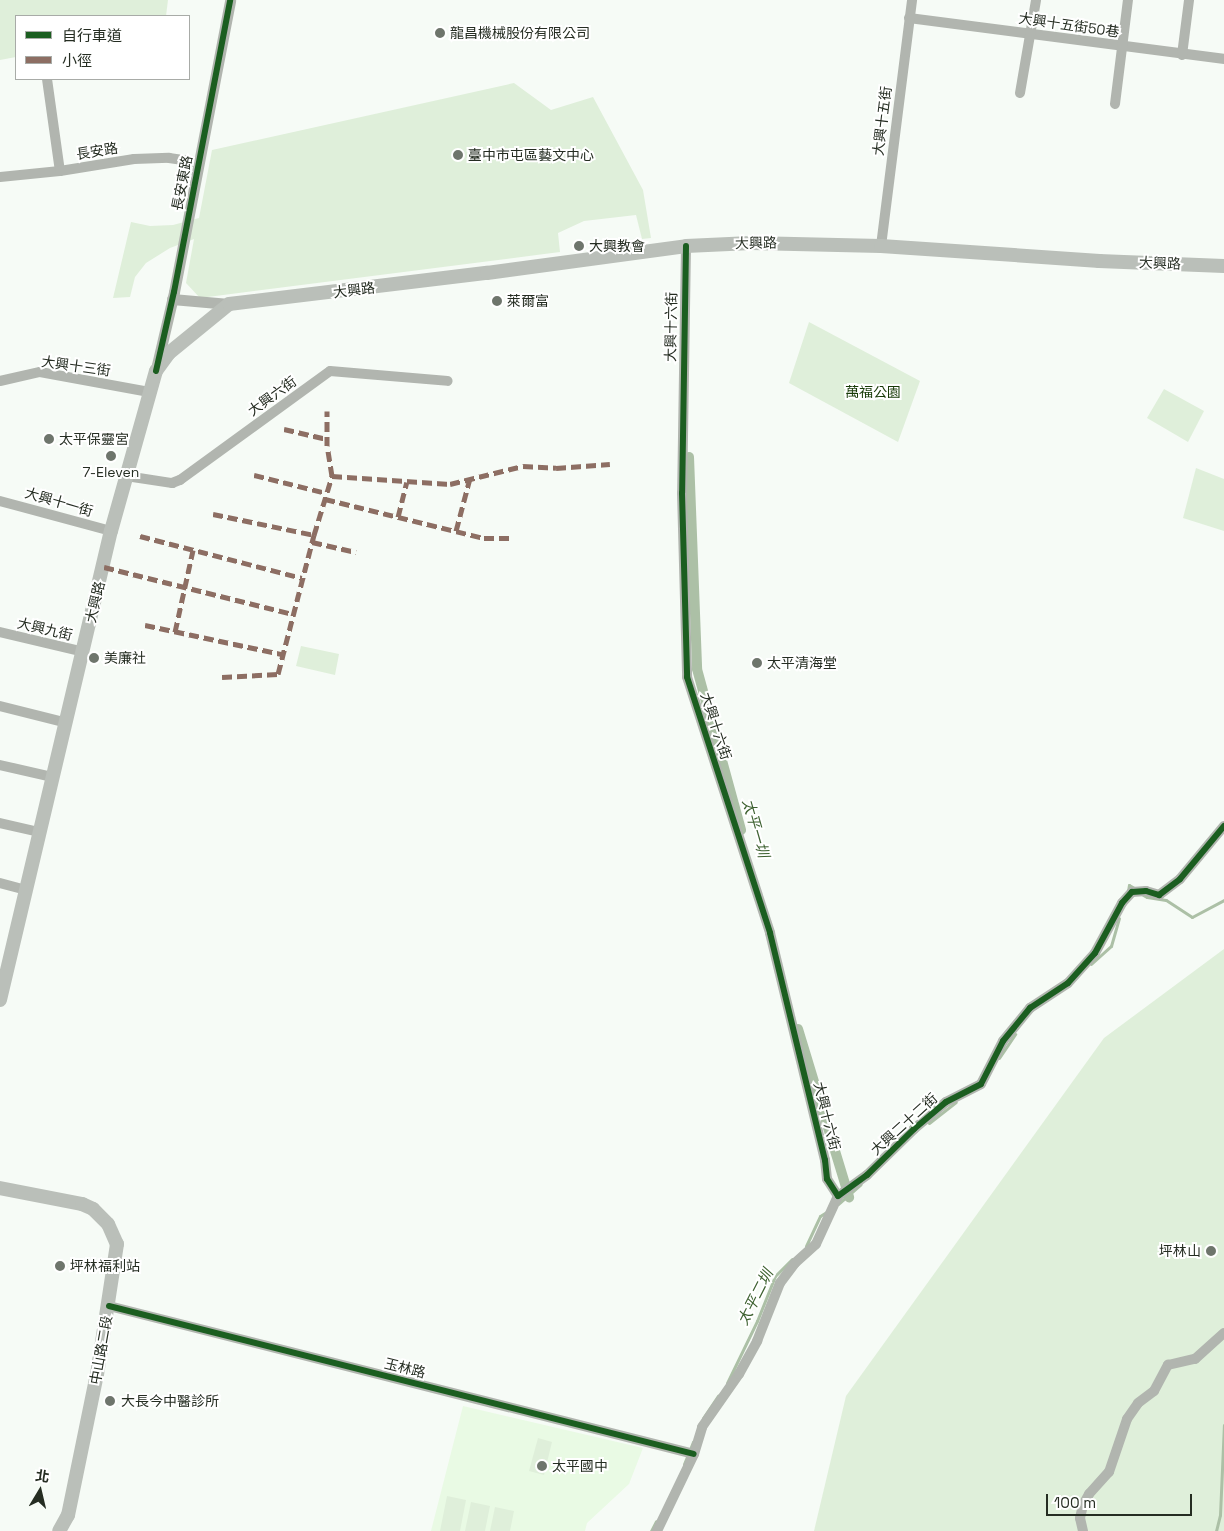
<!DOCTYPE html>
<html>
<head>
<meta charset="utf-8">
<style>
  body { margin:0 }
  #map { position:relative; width:1224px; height:1531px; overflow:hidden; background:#f6fbf6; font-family:"Space Grotesk","Noto Sans TC",sans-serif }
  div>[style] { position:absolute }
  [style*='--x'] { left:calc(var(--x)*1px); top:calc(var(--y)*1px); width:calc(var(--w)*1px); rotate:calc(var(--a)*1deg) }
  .built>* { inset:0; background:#e9fae4 }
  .green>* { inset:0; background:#dfefda }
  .stream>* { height:3px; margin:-1.5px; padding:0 1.5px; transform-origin:1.5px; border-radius:1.5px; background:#acc0a6 }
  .canal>* { height:10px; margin:-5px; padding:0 5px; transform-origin:5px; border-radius:5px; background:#acc0a6 }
  .minor>* { height:10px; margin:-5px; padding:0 5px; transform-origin:5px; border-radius:5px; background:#b1b5af }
  .tertiary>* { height:11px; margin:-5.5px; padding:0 5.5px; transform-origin:5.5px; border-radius:5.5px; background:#b1b5af }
  .secondary>* { height:14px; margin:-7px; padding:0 7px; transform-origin:7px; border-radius:7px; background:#babfb9 }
  .quiet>* { height:5px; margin-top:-2.5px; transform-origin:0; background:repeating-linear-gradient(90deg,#8d6e63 0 10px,transparent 0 15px) }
  .cycleway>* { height:6px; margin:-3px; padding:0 3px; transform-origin:3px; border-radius:3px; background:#1b5e20 }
  .dots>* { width:14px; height:14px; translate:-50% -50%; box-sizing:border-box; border:2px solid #fff; border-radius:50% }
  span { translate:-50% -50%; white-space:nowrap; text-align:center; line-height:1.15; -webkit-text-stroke:4px #fff; paint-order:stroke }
  .street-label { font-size:14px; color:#252d22 }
  .poi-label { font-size:14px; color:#252d22 }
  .left { translate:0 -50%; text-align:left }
  .right { translate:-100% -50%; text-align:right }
  .park-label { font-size:14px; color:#173a07 }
  .water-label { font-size:15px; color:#3d6130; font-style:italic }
  .legend { position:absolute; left:15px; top:15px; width:175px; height:65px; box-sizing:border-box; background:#fff; border:1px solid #a8aba7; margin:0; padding:6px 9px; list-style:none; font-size:15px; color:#252d22 }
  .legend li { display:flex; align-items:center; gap:10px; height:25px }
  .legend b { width:25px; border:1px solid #a8aba7 }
  .north { position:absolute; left:15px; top:1466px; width:50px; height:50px; -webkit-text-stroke:4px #fff; paint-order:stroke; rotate:9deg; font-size:14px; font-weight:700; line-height:20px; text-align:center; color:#252d22 }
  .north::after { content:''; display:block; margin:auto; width:18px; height:22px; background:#252d22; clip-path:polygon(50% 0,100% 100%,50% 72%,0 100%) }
  .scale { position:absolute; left:1046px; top:1494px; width:146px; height:22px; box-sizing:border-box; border:2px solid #252d22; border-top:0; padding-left:6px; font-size:15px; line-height:18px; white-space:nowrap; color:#252d22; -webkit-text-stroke:4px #fff; paint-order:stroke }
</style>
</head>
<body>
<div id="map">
  <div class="built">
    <i style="clip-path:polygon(463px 1406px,643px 1448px,629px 1484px,587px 1523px,585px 1531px,431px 1531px)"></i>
  </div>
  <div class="green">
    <i style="clip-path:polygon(0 0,168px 0,166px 16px,16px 16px,16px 57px,0 60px)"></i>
    <i style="clip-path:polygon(514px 83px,551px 110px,593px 97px,643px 190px,651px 238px,642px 239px,636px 215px,584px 221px,558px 233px,560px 252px,200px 298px,186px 283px,194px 239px,170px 248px,146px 263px,135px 277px,130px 297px,113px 298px,131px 222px,150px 226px,173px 225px,199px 218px,212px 150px)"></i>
    <i style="clip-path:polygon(809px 322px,920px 381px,898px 442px,789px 383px)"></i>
    <i style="clip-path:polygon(1164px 389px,1204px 411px,1188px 442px,1147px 418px)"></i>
    <i style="clip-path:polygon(1196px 468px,1224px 479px,1224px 531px,1183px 518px)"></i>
    <i style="clip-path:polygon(301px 646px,339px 654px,335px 675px,296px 666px)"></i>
    <i style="clip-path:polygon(1224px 949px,1224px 1531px,814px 1531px,846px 1396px,1104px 1038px)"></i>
    <i style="clip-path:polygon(538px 1438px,552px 1442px,544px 1475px,529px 1471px)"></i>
    <i style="clip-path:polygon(447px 1496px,466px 1500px,460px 1531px,440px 1531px)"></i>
    <i style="clip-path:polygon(471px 1502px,490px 1506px,485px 1531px,465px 1531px)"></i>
    <i style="clip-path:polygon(495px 1507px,514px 1511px,510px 1531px,490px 1531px)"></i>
  </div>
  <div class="stream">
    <i style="--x:1128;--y:891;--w:6;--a:-81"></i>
    <i style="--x:1129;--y:885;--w:8;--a:30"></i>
    <i style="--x:1143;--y:895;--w:4;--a:27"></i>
    <i style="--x:1147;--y:897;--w:19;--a:9"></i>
    <i style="--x:1166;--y:900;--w:31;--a:33"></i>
    <i style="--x:1192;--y:917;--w:36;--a:-28"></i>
    <i style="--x:1091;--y:964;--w:27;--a:-42"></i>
    <i style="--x:1111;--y:946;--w:29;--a:-74"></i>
    <i style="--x:999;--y:1058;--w:29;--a:-56"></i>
    <i style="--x:929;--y:1123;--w:34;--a:-38"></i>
    <i style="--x:838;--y:1204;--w:30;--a:-41"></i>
    <i style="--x:806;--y:1246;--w:33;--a:-65"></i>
    <i style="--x:820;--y:1216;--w:9;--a:-32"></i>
    <i style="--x:727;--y:1383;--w:69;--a:-64.2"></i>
    <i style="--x:757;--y:1321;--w:48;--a:-68.2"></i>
    <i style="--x:775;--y:1276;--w:24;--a:-45"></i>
    <i style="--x:703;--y:1418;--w:27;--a:-56"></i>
    <i style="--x:684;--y:1464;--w:24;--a:-68"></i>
    <i style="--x:651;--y:1531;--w:11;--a:-63"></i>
    <i style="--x:1216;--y:1531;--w:16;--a:-76"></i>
    <i style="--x:1220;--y:1515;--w:90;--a:-87.5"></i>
  </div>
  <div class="canal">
    <i style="--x:689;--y:457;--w:212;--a:87.8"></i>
    <i style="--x:697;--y:669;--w:167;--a:74.7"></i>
    <i style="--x:798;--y:1029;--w:176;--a:73.1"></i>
  </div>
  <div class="minor">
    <i style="--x:909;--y:18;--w:318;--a:7.4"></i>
    <i style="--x:1182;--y:55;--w:55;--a:-82.7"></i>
    <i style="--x:47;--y:79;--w:93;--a:82"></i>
    <i style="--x:1020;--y:93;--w:94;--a:-80.2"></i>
    <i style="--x:1115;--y:104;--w:105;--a:-82.9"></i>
    <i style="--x:0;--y:177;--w:60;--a:-5.7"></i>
    <i style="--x:60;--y:171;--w:75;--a:-9.2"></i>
    <i style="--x:134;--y:159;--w:35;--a:-2"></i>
    <i style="--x:169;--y:158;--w:30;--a:8"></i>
    <i style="--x:686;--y:246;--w:247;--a:90.9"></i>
    <i style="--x:682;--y:493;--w:184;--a:88.4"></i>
    <i style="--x:687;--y:677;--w:269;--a:72"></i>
    <i style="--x:770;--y:933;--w:234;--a:76.4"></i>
    <i style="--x:825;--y:1160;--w:19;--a:84"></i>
    <i style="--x:827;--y:1179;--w:20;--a:57"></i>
    <i style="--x:881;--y:246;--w:248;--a:-82.8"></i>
    <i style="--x:0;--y:381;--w:41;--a:-12.7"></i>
    <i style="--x:40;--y:372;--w:111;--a:10.4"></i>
    <i style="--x:126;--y:476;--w:47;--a:8.7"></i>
    <i style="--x:172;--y:483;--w:9;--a:-21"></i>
    <i style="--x:180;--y:480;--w:185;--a:-36"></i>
    <i style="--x:330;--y:371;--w:118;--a:4.8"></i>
    <i style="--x:0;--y:501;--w:115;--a:15.1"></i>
    <i style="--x:0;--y:632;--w:86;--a:13.4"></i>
    <i style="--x:0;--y:706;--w:69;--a:14.2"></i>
    <i style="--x:0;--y:765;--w:53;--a:13"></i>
    <i style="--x:0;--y:823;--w:40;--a:13"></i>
    <i style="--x:0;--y:883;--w:27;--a:15"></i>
    <i style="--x:838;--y:1196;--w:36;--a:-36"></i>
    <i style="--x:867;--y:1175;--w:66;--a:-44.4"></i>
    <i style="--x:914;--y:1129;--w:42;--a:-40.2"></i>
    <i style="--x:946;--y:1102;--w:39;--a:-27"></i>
    <i style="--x:981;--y:1084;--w:48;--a:-62.9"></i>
    <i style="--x:1003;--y:1041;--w:43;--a:-50.7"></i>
    <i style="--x:1030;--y:1008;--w:45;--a:-33.3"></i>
    <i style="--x:1068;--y:983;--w:40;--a:-48"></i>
    <i style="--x:1095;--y:953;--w:57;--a:-61.6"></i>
    <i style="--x:1122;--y:903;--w:15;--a:-48"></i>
    <i style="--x:1132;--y:892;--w:14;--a:-4"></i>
    <i style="--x:1146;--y:891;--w:14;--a:17"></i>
    <i style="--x:1159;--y:895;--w:26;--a:-37"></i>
    <i style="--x:1180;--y:879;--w:69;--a:-50.3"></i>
    <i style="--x:109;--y:1306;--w:603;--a:14.2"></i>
    <i style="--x:657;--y:1531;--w:85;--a:-64.3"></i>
    <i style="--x:694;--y:1454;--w:28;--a:-73"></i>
    <i style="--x:702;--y:1427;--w:65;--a:-55.1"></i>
    <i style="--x:739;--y:1374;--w:38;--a:-61"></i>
    <i style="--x:757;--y:1341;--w:62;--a:-68.4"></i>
    <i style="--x:780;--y:1283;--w:25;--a:-53"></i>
    <i style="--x:795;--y:1263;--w:28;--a:-42"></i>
    <i style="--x:816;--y:1244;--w:53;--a:-65.4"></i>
    <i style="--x:1083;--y:1531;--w:13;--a:-103"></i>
    <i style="--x:1080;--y:1518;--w:13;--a:-77"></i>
    <i style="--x:1083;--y:1505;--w:13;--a:-61"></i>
    <i style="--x:1089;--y:1494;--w:30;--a:-48"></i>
    <i style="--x:1109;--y:1472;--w:56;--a:-71.2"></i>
    <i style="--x:1127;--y:1419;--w:19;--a:-55"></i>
    <i style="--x:1138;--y:1403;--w:20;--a:-37"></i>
    <i style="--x:1154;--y:1391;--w:30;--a:-62"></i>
    <i style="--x:1168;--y:1365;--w:28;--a:-13"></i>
    <i style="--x:1195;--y:1359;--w:39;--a:-42"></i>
  </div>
  <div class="tertiary">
    <i style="--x:172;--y:299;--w:57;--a:5"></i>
    <i style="--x:156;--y:369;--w:79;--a:-76.8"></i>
    <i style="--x:174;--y:292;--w:297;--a:-79.1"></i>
  </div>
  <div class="secondary">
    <i style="--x:0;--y:1000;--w:482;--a:-76.7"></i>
    <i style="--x:111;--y:531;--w:166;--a:-74.3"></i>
    <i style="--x:156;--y:371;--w:22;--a:-54"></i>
    <i style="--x:169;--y:353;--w:77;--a:-39.2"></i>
    <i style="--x:229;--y:304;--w:260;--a:-6.9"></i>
    <i style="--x:487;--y:273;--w:201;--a:-7.7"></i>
    <i style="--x:686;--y:246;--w:65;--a:-2.6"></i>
    <i style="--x:751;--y:243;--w:130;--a:1.3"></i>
    <i style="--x:881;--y:246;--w:219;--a:3.9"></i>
    <i style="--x:1099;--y:261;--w:125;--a:2.3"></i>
    <i style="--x:0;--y:1188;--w:84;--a:11"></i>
    <i style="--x:82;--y:1204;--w:12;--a:24"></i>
    <i style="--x:93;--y:1209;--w:21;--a:45"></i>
    <i style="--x:108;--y:1224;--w:22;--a:66"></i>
    <i style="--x:117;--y:1244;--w:132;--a:98.7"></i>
    <i style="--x:97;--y:1374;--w:144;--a:101.6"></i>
    <i style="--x:68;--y:1515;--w:18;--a:119"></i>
  </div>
  <div class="quiet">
    <i style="--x:284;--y:429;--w:44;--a:13.1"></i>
    <i style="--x:254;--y:475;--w:74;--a:14"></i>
    <i style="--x:332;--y:476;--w:118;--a:3.9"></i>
    <i style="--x:450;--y:484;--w:75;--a:-13.9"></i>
    <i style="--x:523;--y:466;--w:33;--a:3"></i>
    <i style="--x:556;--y:468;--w:54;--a:-4.2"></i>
    <i style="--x:325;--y:499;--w:164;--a:13.8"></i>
    <i style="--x:484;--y:538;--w:30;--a:0"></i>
    <i style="--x:213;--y:514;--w:103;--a:11.7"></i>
    <i style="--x:398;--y:517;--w:36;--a:-76"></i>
    <i style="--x:456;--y:531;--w:55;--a:-75.2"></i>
    <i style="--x:140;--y:536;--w:167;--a:14.5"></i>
    <i style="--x:312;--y:542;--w:45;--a:12.8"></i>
    <i style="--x:104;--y:567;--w:195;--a:14"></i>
    <i style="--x:145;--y:625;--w:140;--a:12"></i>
    <i style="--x:175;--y:632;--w:84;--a:-77.6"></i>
    <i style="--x:222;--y:677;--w:56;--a:-3.1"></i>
    <i style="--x:278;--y:674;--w:144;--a:-75.5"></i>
    <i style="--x:314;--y:535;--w:62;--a:-73"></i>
    <i style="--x:332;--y:476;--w:30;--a:-99"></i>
    <i style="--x:327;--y:446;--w:35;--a:-90"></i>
  </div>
  <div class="cycleway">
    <i style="--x:686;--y:246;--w:247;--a:90.9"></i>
    <i style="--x:682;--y:493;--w:184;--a:88.4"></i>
    <i style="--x:687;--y:677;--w:269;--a:72"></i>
    <i style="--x:770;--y:933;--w:234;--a:76.4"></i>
    <i style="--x:825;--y:1160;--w:19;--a:84"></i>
    <i style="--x:827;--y:1179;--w:20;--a:57"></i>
    <i style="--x:838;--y:1196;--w:36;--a:-36"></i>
    <i style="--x:867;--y:1175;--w:66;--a:-44.4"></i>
    <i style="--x:914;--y:1129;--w:42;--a:-40.2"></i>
    <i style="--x:946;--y:1102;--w:39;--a:-27"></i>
    <i style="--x:981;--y:1084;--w:48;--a:-62.9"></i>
    <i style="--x:1003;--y:1041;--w:43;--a:-50.7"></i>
    <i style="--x:1030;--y:1008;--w:45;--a:-33.3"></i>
    <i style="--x:1068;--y:983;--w:40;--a:-48"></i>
    <i style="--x:1095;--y:953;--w:57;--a:-61.6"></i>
    <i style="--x:1122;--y:903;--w:15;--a:-48"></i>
    <i style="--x:1132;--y:892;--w:14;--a:-4"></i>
    <i style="--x:1146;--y:891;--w:14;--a:17"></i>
    <i style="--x:1159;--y:895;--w:26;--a:-37"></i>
    <i style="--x:1180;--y:879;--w:69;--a:-50.3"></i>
    <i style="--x:156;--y:371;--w:81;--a:-77.2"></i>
    <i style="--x:174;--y:292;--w:297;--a:-79.1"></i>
    <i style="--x:109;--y:1306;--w:603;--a:14.2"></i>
  </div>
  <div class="dots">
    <i style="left:440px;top:33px;background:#6e756c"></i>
    <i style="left:458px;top:155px;background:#6e756c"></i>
    <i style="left:579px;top:246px;background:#6e756c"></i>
    <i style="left:497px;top:301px;background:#6e756c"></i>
    <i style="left:49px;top:439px;background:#6e756c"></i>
    <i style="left:111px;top:456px;background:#6e756c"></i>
    <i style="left:94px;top:658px;background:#6e756c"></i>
    <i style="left:757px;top:663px;background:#6e756c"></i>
    <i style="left:1211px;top:1251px;background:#6e756c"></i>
    <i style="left:60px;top:1266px;background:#6e756c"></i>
    <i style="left:110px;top:1401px;background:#6e756c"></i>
    <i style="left:542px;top:1466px;background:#6e756c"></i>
  </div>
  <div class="street-label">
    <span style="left:1069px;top:25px;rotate:8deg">大興十五街50巷</span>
    <span style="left:882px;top:121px;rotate:-83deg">大興十五街</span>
    <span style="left:97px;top:151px;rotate:-9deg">長安路</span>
    <span style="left:182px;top:183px;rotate:-79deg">長安東路</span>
    <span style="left:756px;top:243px;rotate:-1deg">大興路</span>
    <span style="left:1160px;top:263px;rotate:2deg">大興路</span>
    <span style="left:354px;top:290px;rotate:-7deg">大興路</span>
    <span style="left:671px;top:327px;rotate:-89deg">大興十六街</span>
    <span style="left:76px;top:366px;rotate:8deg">大興十三街</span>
    <span style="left:272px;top:396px;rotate:-36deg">大興六街</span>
    <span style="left:59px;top:502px;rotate:16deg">大興十一街</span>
    <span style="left:95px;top:602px;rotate:-77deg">大興路</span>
    <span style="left:45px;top:629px;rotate:13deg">大興九街</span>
    <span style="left:716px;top:726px;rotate:72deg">大興十六街</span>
    <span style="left:827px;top:1116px;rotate:76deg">大興十六街</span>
    <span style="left:904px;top:1124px;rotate:-42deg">大興二十二街</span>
    <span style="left:101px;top:1350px;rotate:-80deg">中山路二段</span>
    <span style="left:405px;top:1368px;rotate:14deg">玉林路</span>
  </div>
  <div class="poi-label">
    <span class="left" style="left:450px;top:33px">龍昌機械股份有限公司</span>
    <span class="left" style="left:468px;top:155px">臺中市屯區藝文中心</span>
    <span class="left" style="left:589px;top:246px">大興教會</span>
    <span class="left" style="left:507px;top:301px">萊爾富</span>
    <span class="left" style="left:59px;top:439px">太平保靈宮</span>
    <span style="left:111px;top:472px">7-Eleven</span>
    <span class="left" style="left:104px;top:658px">美廉社</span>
    <span class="left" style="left:767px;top:663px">太平清海堂</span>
    <span class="right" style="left:1201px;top:1251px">坪林山</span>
    <span class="left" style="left:70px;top:1266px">坪林福利站</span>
    <span class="left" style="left:121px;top:1401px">大長今中醫診所</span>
    <span class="left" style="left:552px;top:1466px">太平國中</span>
  </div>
  <div class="park-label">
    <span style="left:873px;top:392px">萬福公園</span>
  </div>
  <div class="water-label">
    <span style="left:756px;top:828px;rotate:74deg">太平一圳</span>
    <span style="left:755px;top:1297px;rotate:-63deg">太平二圳</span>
  </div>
  <ul class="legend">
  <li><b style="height:6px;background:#1b5e20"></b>自行車道</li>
  <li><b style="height:6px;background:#8d6e63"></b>小徑</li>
  </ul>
  <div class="north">北</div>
  <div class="scale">100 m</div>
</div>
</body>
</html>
